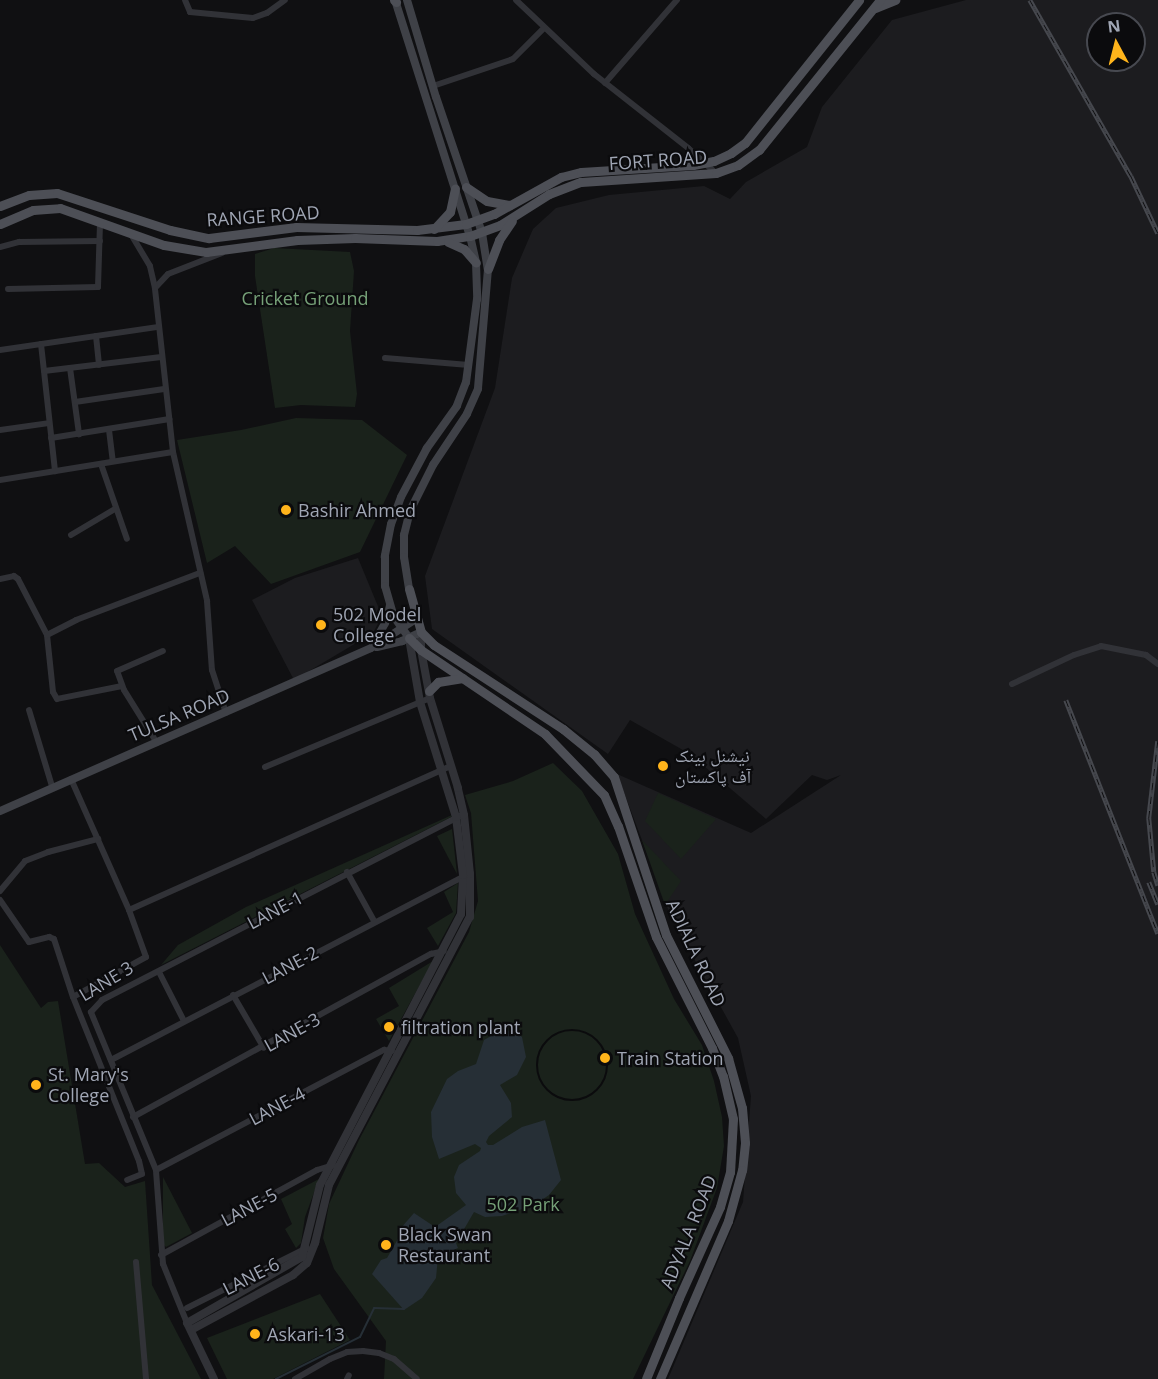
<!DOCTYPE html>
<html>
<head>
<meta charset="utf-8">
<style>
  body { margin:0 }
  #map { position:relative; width:1158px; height:1379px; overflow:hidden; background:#101012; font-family:"Open Sans","Noto Naskh Arabic",sans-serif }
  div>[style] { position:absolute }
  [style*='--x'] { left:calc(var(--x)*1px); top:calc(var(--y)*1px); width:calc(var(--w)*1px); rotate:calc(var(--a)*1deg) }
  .built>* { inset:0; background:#1c1c1f }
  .green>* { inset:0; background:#1a221b }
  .water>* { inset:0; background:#262f36 }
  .stream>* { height:2px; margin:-1px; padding:0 1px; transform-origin:1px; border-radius:1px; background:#262f36 }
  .minor>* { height:6px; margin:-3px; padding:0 3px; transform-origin:3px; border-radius:3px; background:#313237 }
  .tertiary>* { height:8px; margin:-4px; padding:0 4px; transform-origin:4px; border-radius:4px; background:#313237 }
  .secondary>* { height:8px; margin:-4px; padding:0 4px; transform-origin:4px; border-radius:4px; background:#3f4147 }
  .primary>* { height:9px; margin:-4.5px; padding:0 4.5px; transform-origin:4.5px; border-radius:4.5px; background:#4d4f56 }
  .rail>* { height:4.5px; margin-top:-2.25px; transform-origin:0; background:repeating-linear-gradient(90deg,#0b0b0d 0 7px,#46484e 0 14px); box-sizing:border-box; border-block:2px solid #46484e }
  .rail>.ring { margin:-1px; padding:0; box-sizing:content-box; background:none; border:2px solid #0b0b0d; border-radius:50% }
  .dots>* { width:16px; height:16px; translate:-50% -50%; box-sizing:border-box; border:3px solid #0b0b0d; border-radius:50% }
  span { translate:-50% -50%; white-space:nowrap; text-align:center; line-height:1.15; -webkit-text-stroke:4.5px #0b0b0d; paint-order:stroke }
  .street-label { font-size:18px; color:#a0a6b4 }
  .park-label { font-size:18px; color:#76a178 }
  .poi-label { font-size:18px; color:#a0a6b4 }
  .left { translate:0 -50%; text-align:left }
  .north { position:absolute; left:1086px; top:12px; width:60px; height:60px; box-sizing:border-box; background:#0b0b0d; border:2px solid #474950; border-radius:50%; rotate:353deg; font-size:16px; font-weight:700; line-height:24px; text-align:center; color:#a0a6b4 }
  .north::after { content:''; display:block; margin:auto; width:21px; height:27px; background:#ffb41b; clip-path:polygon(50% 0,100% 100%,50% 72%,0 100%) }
</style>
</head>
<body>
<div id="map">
  <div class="built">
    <i style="clip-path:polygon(evenodd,966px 0,1158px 0,1158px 1379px,668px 1379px,743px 1202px,751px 1096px,738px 1038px,671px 917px,617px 774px,751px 833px,841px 775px,827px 780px,812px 775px,766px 819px,690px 754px,630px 720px,608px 754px,432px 629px,425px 576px,495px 388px,512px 278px,533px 229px,556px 208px,609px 195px,704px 186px,730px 199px,746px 182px,807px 147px,822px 107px,892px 20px,966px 0,1098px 24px,1134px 24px,1134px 60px,1098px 60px,1098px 24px)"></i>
    <i style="clip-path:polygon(358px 558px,382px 616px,373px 633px,294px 680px,252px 600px,295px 578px)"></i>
  </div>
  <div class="green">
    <i style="clip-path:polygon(274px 248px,350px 252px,354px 271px,350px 331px,357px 394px,355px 407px,301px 405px,275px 408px,255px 276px,255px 254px)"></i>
    <i style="clip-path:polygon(296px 418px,362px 420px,407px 455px,360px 552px,271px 584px,235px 546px,207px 563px,177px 440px,241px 430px)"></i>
    <i style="clip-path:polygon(553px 763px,582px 791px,618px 854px,635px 914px,674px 999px,702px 1045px,714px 1081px,722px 1117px,724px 1146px,717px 1188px,690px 1261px,633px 1379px,384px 1379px,386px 1341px,334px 1269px,323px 1238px,329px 1204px,359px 1140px,469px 932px,478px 901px,471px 813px,465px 795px,513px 781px)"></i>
    <i style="clip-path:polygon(658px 793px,716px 819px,681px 859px,645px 821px)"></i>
    <i style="clip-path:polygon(452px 815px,451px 817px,161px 965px,178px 945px,246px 907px)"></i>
    <i style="clip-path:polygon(452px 829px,457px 874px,437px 836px)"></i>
    <i style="clip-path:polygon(642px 840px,681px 881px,665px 905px)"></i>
    <i style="clip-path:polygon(458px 883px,456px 913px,438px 946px,427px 928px,453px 912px,444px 892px)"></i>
    <i style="clip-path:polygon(0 945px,41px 1008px,48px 1002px,58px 1001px,85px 1164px,99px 1163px,125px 1187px,145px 1181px,152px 1285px,201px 1379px,0 1379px)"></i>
    <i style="clip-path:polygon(433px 961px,389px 1041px,376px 1019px,399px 1006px,389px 988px)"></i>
    <i style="clip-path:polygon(163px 1177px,192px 1233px,166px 1247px,163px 1244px)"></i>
    <i style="clip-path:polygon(319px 1179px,305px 1217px,301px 1243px,296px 1248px,285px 1229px,292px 1224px,281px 1199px)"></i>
    <i style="clip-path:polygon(320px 1294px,350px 1340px,273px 1379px,227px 1379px,207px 1338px)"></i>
  </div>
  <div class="water">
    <i style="clip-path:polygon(502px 1030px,514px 1031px,522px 1037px,526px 1057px,517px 1075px,500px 1085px,511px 1103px,512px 1117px,489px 1136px,486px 1142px,488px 1145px,493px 1145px,522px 1127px,545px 1120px,561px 1180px,549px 1195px,536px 1204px,502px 1216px,485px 1217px,474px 1212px,456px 1243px,458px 1248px,438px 1257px,436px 1278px,422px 1298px,404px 1310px,372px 1274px,381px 1260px,387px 1258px,399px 1237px,400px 1229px,414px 1213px,435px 1227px,466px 1205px,456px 1193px,454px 1177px,459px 1165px,480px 1151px,481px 1148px,475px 1144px,439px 1159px,432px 1137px,431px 1112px,447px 1079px,458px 1071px,476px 1064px,484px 1040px)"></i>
  </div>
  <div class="stream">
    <i style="--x:276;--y:1379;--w:94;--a:-26.6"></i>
    <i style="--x:360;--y:1337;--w:32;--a:-64"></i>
    <i style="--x:374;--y:1308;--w:30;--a:2"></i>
  </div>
  <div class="minor">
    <i style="--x:185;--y:0;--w:13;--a:67"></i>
    <i style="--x:190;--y:12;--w:63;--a:5.4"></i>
    <i style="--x:253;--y:18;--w:15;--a:-20"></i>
    <i style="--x:267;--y:13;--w:22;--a:-36"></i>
    <i style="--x:516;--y:0;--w:108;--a:43.5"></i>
    <i style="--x:594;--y:74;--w:120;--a:38.2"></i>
    <i style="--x:688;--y:148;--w:38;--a:42"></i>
    <i style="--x:605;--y:83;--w:110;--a:-49.1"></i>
    <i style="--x:433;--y:86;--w:84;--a:-18.6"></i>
    <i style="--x:513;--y:59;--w:44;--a:-45"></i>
    <i style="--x:0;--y:247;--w:20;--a:-15"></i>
    <i style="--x:19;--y:242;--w:81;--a:-0.7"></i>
    <i style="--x:155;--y:288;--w:19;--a:-47"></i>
    <i style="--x:168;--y:274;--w:58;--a:-21.3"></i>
    <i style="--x:8;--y:289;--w:90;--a:-1.3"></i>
    <i style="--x:98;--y:287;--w:63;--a:-88.2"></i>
    <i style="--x:96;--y:336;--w:29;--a:84"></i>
    <i style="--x:41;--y:344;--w:128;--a:83.7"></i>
    <i style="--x:0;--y:350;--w:160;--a:-8.3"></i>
    <i style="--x:385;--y:358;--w:84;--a:4.8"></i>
    <i style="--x:70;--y:368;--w:67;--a:82.2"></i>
    <i style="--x:44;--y:371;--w:118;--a:-6.8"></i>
    <i style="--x:75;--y:402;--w:90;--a:-8.3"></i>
    <i style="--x:0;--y:430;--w:49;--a:-8.1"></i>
    <i style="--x:109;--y:430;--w:31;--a:83"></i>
    <i style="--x:51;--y:438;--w:120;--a:-9.1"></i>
    <i style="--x:173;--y:452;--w:153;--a:77.1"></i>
    <i style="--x:207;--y:601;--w:69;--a:85.9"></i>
    <i style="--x:212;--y:670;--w:45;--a:72"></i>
    <i style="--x:101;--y:464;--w:79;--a:70.9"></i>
    <i style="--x:0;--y:480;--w:175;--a:-9.2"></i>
    <i style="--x:173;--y:452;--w:165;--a:-96.3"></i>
    <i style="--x:155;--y:288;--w:23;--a:-103"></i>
    <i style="--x:150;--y:266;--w:39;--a:-121"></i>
    <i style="--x:71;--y:535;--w:51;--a:-30.6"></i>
    <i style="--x:0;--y:579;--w:14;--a:-12"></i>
    <i style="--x:14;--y:576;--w:5;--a:37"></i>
    <i style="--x:18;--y:579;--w:63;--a:62.6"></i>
    <i style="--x:1012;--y:684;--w:68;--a:-25.1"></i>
    <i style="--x:1074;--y:655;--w:28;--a:-18"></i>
    <i style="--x:1101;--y:646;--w:46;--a:11.3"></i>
    <i style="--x:1146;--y:655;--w:15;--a:37"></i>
    <i style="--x:122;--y:686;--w:66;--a:168.7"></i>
    <i style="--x:57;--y:699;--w:8;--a:-120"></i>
    <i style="--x:53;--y:692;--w:57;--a:-96"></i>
    <i style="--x:47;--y:635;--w:33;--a:-27"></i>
    <i style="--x:76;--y:620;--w:133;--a:-20.8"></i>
    <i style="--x:29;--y:710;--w:79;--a:73.2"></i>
    <i style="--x:157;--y:743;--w:62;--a:-121.9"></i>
    <i style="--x:124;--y:690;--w:20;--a:-110"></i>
    <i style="--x:117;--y:671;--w:50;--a:-23.5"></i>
    <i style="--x:265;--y:767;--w:179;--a:-22.7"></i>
    <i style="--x:71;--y:779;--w:143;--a:66.1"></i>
    <i style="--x:129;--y:910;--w:50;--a:70.1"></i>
    <i style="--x:146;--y:957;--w:83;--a:151.3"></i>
    <i style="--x:73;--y:997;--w:177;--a:68.1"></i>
    <i style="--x:139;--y:1161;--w:13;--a:77"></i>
    <i style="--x:142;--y:1174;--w:16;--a:158"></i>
    <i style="--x:347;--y:872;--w:56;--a:61.1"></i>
    <i style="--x:0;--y:891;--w:39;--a:-50"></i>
    <i style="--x:25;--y:861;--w:25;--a:-21"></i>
    <i style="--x:48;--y:852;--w:52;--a:-14.6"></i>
    <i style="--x:0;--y:900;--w:51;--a:55.4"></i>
    <i style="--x:29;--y:942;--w:21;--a:-14"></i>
    <i style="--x:49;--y:937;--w:5;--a:22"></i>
    <i style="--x:54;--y:939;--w:61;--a:71.9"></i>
    <i style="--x:129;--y:910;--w:353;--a:-24.1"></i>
    <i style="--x:159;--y:972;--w:55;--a:63"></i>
    <i style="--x:233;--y:995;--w:61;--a:59.7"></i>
    <i style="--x:111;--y:1060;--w:401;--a:-27.5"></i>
    <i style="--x:133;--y:1117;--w:340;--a:-28.7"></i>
    <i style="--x:431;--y:954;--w:13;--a:-13"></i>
    <i style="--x:156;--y:1170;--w:258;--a:-27.8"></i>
    <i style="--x:384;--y:1050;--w:8;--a:7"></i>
    <i style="--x:161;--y:1255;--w:178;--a:-28.6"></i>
    <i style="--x:317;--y:1170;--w:17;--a:-17"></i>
    <i style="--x:136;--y:1262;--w:117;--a:85.1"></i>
    <i style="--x:187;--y:1308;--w:134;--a:-26.6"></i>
    <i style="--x:187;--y:1323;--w:64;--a:-112.1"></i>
    <i style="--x:163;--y:1264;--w:94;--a:-94.3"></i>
    <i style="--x:156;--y:1170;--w:171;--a:-112.4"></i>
    <i style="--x:91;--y:1012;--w:16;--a:-47"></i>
    <i style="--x:102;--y:1000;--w:403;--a:-27.2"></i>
    <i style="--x:295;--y:1379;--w:40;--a:-29.7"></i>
    <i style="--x:330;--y:1359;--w:18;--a:-22"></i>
    <i style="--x:347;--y:1352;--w:16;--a:-4"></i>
    <i style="--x:363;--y:1351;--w:16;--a:7"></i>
    <i style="--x:379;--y:1353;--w:16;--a:22"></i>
    <i style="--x:394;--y:1359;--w:30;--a:41"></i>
    <i style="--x:347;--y:1379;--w:4;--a:-63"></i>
  </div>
  <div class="tertiary">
    <i style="--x:191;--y:1330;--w:116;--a:-28.3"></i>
    <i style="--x:293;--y:1275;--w:18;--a:-41"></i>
    <i style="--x:307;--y:1263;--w:22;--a:-68"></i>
    <i style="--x:315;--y:1243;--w:60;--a:-76.4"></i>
    <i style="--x:329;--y:1185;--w:303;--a:-62.3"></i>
    <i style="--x:470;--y:917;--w:43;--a:-90"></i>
    <i style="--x:470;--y:874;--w:59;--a:-95.8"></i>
    <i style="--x:464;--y:815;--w:28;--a:-103"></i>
    <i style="--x:458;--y:788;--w:94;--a:-107.3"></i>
    <i style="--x:430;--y:698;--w:49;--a:-100.6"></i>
    <i style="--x:421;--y:650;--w:18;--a:-90"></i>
    <i style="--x:214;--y:1379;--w:62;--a:-115.7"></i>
    <i style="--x:187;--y:1323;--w:133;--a:-29.9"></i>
    <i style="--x:302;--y:1257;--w:74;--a:-76"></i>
    <i style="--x:320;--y:1185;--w:305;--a:-62.5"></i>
    <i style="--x:461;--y:914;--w:39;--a:-87"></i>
    <i style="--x:463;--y:875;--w:58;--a:-96.9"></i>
    <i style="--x:456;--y:817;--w:121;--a:-107.4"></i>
    <i style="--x:420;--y:702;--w:65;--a:-99.8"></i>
  </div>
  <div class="secondary">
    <i style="--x:395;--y:0;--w:248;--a:72.4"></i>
    <i style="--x:470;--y:236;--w:28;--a:77"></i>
    <i style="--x:476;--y:263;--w:36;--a:88"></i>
    <i style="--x:477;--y:299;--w:84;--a:97.5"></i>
    <i style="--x:466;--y:382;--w:26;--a:111"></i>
    <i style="--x:457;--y:406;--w:52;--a:125.5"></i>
    <i style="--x:427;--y:448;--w:55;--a:118"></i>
    <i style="--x:401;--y:497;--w:29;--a:110"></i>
    <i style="--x:391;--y:524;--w:33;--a:101"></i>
    <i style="--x:385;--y:556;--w:30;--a:90"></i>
    <i style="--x:385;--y:586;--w:32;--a:74"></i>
    <i style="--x:394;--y:617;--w:26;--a:54"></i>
    <i style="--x:407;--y:0;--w:101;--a:73.4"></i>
    <i style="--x:436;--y:97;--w:144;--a:71.3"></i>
    <i style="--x:482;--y:233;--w:36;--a:81"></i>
    <i style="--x:488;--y:269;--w:120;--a:94.8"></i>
    <i style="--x:478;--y:389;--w:27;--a:114"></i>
    <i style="--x:467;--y:414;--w:61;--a:123.7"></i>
    <i style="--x:433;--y:465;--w:51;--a:116.6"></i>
    <i style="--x:410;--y:511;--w:25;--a:104"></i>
    <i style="--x:404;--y:535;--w:22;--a:90"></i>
    <i style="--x:404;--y:557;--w:32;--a:81"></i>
    <i style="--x:373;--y:645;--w:25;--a:-61"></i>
    <i style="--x:385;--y:623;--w:18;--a:-74"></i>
    <i style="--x:377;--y:647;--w:26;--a:-13"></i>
    <i style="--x:402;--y:641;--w:21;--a:-25"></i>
    <i style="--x:0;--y:811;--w:405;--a:-23.7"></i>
    <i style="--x:371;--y:648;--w:54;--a:-32.8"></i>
  </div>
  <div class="primary">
    <i style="--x:394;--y:0;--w:3;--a:45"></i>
    <i style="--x:875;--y:8;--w:22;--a:-22"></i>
    <i style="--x:466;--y:187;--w:25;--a:34"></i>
    <i style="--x:487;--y:201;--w:23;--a:10"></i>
    <i style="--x:0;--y:206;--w:31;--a:-21"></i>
    <i style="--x:29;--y:195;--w:28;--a:-4"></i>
    <i style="--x:57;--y:193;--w:119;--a:18.1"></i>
    <i style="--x:170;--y:230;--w:40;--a:12"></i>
    <i style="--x:209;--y:238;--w:88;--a:-7.2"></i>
    <i style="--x:296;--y:227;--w:121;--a:1.4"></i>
    <i style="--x:417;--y:230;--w:49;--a:-7"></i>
    <i style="--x:466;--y:224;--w:30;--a:-20"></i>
    <i style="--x:494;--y:214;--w:77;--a:-28.9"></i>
    <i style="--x:561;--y:177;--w:21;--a:-14"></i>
    <i style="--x:581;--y:172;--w:112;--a:-3.6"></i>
    <i style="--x:693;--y:165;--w:21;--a:-11"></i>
    <i style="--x:714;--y:161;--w:19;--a:-25"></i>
    <i style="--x:731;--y:153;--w:17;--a:-36"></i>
    <i style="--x:745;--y:143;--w:183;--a:-51.4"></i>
    <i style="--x:0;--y:224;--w:36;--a:-23"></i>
    <i style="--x:33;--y:210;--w:27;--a:-4"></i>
    <i style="--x:60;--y:208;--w:110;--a:19.6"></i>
    <i style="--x:164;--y:245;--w:43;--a:9.5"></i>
    <i style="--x:206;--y:252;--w:92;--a:-7.5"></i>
    <i style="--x:297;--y:240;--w:58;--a:-2"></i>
    <i style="--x:355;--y:238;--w:82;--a:2.1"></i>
    <i style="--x:437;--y:241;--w:33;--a:-9"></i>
    <i style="--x:470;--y:236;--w:32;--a:-20"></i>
    <i style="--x:500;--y:225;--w:58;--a:-32.3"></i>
    <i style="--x:549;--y:194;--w:34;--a:-21"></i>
    <i style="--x:581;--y:182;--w:135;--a:-3.8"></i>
    <i style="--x:716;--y:173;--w:23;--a:-20"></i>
    <i style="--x:738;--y:165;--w:26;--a:-36"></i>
    <i style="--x:759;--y:150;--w:193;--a:-51.1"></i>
    <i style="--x:434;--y:229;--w:23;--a:-47"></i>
    <i style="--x:450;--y:212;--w:24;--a:-78"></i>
    <i style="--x:448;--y:242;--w:17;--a:24"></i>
    <i style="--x:464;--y:249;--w:18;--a:49"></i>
    <i style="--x:488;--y:269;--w:31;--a:-69"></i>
    <i style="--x:499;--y:240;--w:23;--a:-56"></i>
    <i style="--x:409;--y:589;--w:45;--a:74.4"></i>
    <i style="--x:421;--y:632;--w:18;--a:45"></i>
    <i style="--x:434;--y:645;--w:154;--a:33.1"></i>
    <i style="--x:563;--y:729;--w:40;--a:39"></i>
    <i style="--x:594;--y:754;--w:30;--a:49"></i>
    <i style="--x:614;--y:777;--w:166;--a:71.8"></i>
    <i style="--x:666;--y:935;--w:138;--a:63.2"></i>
    <i style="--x:728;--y:1058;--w:52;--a:74.4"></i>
    <i style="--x:742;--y:1108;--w:35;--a:85"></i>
    <i style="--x:745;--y:1143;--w:27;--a:96"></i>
    <i style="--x:742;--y:1170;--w:53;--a:105.4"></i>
    <i style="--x:728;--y:1221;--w:172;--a:113.3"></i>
    <i style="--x:409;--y:638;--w:17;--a:45"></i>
    <i style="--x:421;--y:650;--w:150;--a:34.1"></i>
    <i style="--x:545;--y:734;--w:85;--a:46"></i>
    <i style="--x:604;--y:795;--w:34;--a:66"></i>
    <i style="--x:618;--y:826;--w:117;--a:71.1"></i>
    <i style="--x:656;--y:937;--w:124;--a:63.2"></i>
    <i style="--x:712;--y:1048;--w:30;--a:69"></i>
    <i style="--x:723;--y:1076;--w:44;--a:76.9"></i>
    <i style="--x:733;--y:1119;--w:53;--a:93.2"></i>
    <i style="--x:730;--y:1172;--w:36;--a:106"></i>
    <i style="--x:720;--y:1207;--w:100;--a:114.3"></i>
    <i style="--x:679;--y:1298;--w:87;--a:112.2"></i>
    <i style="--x:429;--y:691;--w:13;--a:-45"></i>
    <i style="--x:438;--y:682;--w:25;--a:-9"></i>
  </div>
  <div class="rail">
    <i style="--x:1030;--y:0;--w:203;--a:60.2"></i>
    <i style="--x:1131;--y:176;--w:63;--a:64.7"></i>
    <i style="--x:1066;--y:700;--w:251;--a:68.5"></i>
    <i style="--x:1158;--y:741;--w:78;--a:96.7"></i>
    <i style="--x:1149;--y:818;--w:54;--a:84.7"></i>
    <i style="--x:1154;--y:872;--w:14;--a:73"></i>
    <i style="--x:1149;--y:882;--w:24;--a:68"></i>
    <i class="ring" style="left:537px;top:1030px;width:68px;height:68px"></i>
  </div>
  <div class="dots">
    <i style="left:286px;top:510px;background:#ffb41b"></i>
    <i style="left:321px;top:625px;background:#ffb41b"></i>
    <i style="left:663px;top:766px;background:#ffb41b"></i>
    <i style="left:389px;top:1027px;background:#ffb41b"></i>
    <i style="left:605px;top:1058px;background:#ffb41b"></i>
    <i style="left:36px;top:1085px;background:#ffb41b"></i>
    <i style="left:386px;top:1245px;background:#ffb41b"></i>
    <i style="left:255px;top:1334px;background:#ffb41b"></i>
  </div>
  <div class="street-label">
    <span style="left:658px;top:160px;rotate:-4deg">FORT ROAD</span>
    <span style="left:263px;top:216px;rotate:-4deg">RANGE ROAD</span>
    <span style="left:179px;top:715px;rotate:-23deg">TULSA ROAD</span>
    <span style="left:275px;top:910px;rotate:-28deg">LANE-1</span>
    <span style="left:696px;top:953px;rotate:65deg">ADIALA ROAD</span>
    <span style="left:290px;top:965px;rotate:-28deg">LANE-2</span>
    <span style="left:106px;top:981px;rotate:-31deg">LANE 3</span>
    <span style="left:292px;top:1032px;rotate:-29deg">LANE-3</span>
    <span style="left:277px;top:1106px;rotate:-28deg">LANE-4</span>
    <span style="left:249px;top:1207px;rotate:-28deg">LANE-5</span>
    <span style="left:688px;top:1232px;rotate:-68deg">ADYALA ROAD</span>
    <span style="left:251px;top:1276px;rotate:-27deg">LANE-6</span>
  </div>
  <div class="park-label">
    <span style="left:305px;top:298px">Cricket Ground</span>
    <span style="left:523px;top:1204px">502 Park</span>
  </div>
  <div class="poi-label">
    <span class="left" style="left:298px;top:510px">Bashir Ahmed</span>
    <span class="left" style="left:333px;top:625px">502 Model<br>College</span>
    <span class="left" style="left:675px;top:766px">نیشنل بینک<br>آف پاکستان</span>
    <span class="left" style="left:401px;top:1027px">filtration plant</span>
    <span class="left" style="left:617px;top:1058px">Train Station</span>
    <span class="left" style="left:48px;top:1085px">St. Mary's<br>College</span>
    <span class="left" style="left:398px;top:1245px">Black Swan<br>Restaurant</span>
    <span class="left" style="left:267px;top:1334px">Askari-13</span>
  </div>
  <div class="north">N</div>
</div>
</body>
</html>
